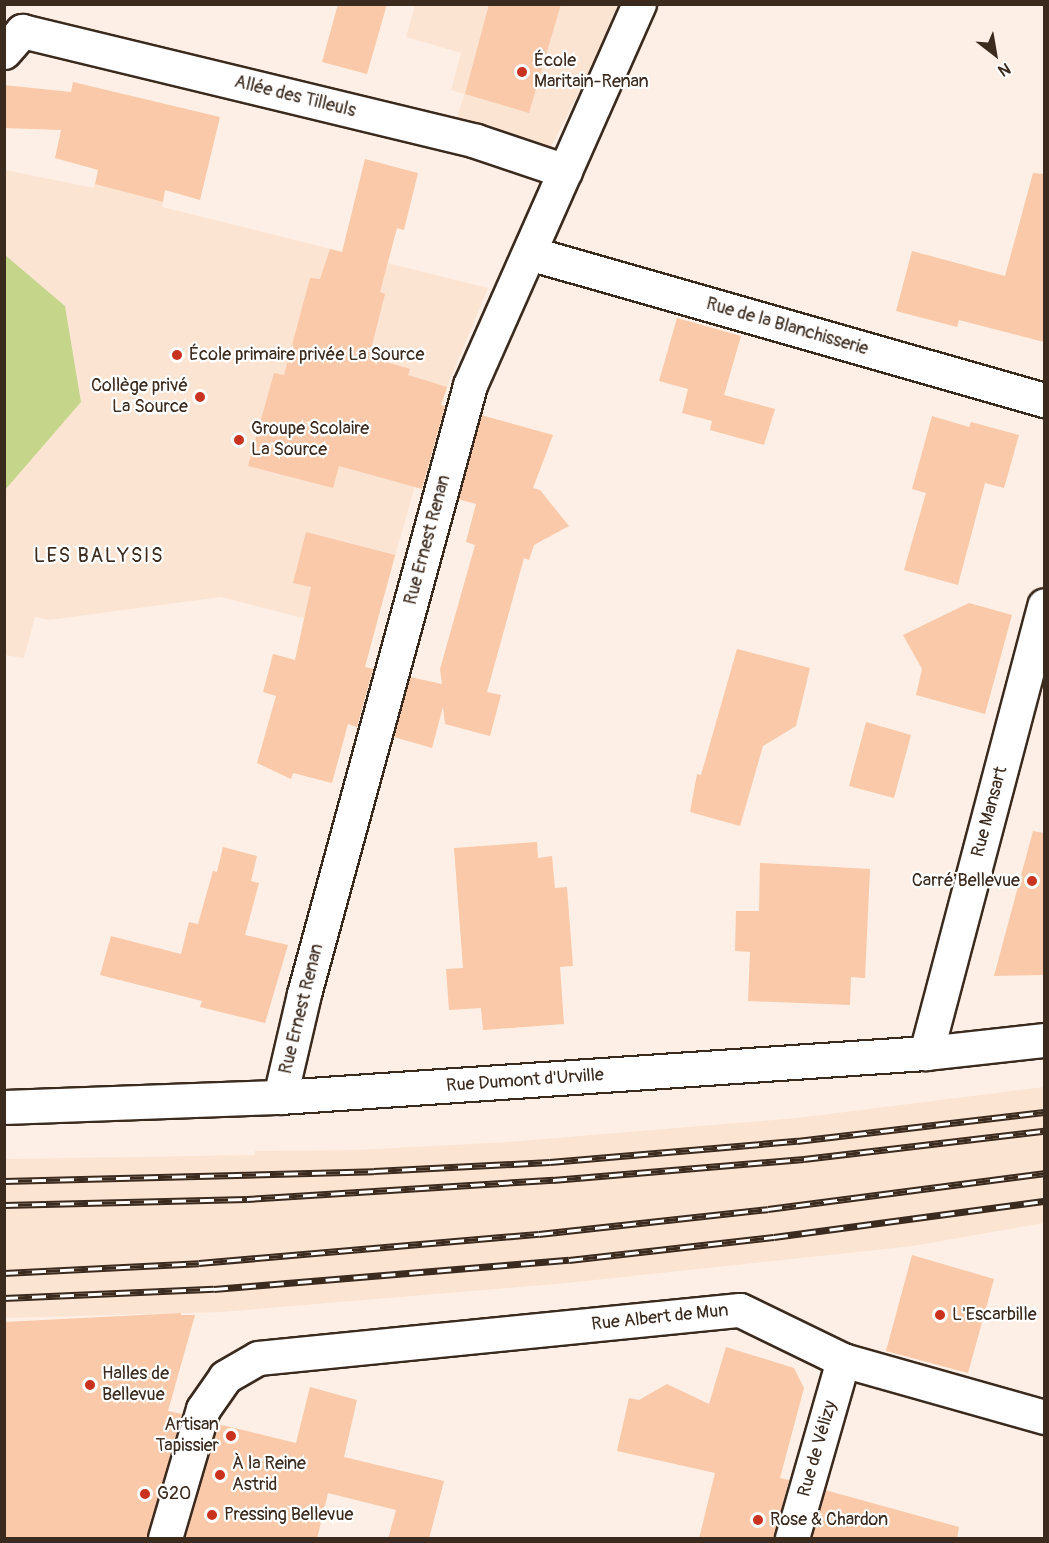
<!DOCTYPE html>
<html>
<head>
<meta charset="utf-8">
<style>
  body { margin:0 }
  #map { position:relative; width:1049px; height:1543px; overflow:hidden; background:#fdefe5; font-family:Pangolin,sans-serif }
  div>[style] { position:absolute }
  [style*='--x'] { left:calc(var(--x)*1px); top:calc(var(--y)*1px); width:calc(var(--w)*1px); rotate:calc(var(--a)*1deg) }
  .built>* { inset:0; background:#fce4d3 }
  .green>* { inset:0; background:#c5d58a }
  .building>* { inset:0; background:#f9c9a9 }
  .roads { filter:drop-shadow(2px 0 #3b2a1e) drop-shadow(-2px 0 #3b2a1e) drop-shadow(0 2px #3b2a1e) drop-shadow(0 -2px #3b2a1e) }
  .street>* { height:33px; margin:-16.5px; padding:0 16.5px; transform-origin:16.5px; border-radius:16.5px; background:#fff }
  .rail>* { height:7px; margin-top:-3.5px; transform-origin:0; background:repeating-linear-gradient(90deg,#fff 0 14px,#3b2a1e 0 28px); box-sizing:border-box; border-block:2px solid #3b2a1e }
  .dots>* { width:16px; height:16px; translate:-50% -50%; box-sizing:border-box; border:3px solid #fff; border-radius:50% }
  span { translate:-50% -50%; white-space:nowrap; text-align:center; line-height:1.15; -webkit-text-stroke:4.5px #fff; paint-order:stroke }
  .poi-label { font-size:18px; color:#3b2a1e }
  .left { translate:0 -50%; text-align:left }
  .right { translate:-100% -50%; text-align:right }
  .street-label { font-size:18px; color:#3b2a1e }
  .neighbourhood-label { font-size:20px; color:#3b2a1e; letter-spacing:1.5px }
  .frame { position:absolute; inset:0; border:6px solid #3b2a1e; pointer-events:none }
  .north { position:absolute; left:965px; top:24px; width:60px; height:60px; -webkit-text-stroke:4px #fff; paint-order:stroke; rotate:149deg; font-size:16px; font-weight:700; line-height:24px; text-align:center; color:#3b2a1e }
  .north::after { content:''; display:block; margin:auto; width:21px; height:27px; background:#3b2a1e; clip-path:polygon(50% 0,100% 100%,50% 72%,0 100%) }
</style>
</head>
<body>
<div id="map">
  <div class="built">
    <i style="clip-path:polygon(415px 5px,623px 5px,551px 147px,457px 119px,464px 94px,451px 90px,461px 53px,406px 37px)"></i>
    <i style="clip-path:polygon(5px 170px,94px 188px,95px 184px,163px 202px,162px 207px,488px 288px,447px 387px,417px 478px,373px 636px,221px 597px,49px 620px,35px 617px,24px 658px,5px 655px,5px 490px,81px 401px,65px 306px,5px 255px)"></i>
    <i style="clip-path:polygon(1044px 1087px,1044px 1223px,913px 1246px,567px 1283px,222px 1312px,5px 1318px,4px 1159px,255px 1155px,255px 1151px,357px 1150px,508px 1142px,797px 1118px)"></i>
  </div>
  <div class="green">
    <i style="clip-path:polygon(5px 255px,65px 306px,81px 402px,5px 490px)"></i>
  </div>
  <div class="building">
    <i style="clip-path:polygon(338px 4px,387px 4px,367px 74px,322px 62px)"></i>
    <i style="clip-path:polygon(489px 4px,561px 4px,529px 113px,465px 94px)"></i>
    <i style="clip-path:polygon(73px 82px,220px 117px,200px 200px,165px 190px,163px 202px,95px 184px,98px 170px,55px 158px,61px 130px,4px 128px,4px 85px,71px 92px)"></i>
    <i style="clip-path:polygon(365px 159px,418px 173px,404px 230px,397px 228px,380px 292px,385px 294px,369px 357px,410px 369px,408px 375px,447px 387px,441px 405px,445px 406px,422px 489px,339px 466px,333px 488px,248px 466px,274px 373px,284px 375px,310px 278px,320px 279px,330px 249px,342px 252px)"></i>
    <i style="clip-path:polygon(1033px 173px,1044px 174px,1044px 342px,959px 320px,957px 327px,896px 311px,912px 251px,1005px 276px)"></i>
    <i style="clip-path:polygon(677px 318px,741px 336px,724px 395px,775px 409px,764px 445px,710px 430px,712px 421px,682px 413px,688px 389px,659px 381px)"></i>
    <i style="clip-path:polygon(481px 415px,553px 435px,533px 488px,540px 490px,569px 526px,534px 545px,529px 560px,524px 558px,487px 692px,501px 695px,490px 736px,445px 724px,443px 707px,432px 748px,394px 737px,410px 677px,442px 684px,440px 669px,475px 545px,466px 542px,476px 504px,458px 499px)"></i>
    <i style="clip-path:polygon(932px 416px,969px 427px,971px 422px,1019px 435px,1004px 488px,985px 483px,958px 585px,904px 570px,926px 493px,912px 489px)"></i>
    <i style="clip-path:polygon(306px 532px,395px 555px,365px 667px,373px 669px,357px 727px,348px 724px,332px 783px,293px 773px,291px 779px,257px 763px,276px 696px,263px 692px,273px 654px,295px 660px,311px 587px,293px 583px)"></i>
    <i style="clip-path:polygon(969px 603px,1012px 615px,985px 714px,916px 695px,922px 669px,903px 635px)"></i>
    <i style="clip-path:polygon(737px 649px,810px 668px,796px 726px,763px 746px,740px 826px,690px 812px,697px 774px,701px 775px)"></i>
    <i style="clip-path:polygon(866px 722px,911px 735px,894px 798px,849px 786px)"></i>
    <i style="clip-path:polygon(1033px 831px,1044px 833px,1044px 975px,994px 976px)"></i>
    <i style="clip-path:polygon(537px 842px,538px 858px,552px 856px,555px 888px,567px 887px,573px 966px,560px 967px,564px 1024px,483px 1030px,481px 1008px,449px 1010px,446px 969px,463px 968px,454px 848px)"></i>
    <i style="clip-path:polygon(223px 847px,257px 856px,251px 881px,259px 883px,245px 935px,288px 945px,265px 1023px,200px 1007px,202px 1001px,100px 975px,111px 936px,181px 954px,189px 922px,198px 924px,213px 871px,217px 872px)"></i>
    <i style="clip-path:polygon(760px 863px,870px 869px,865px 978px,851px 977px,850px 1005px,748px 1001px,750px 952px,735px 951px,736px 911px,759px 911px)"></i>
    <i style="clip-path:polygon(912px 1255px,994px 1279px,968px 1373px,886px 1351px)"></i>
    <i style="clip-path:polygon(181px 1313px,181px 1315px,195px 1315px,168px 1411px,182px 1414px,147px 1539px,4px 1539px,4px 1322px)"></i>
    <i style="clip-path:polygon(726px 1347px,794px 1368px,804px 1388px,780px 1478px,789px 1480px,774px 1539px,699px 1539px,715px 1473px,617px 1451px,629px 1398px,639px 1400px,667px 1384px,709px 1404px)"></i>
    <i style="clip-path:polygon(310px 1387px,357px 1400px,344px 1457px,444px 1481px,429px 1539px,388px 1539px,396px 1510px,328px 1493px,317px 1539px,184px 1539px,218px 1424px,296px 1443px)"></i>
    <i style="clip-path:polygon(825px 1490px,959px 1527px,957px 1539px,811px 1539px)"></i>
  </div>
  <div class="roads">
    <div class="street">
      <i style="--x:4;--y:52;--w:28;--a:-49"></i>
      <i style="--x:22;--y:31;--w:467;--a:13.6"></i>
      <i style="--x:476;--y:141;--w:94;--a:18.6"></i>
      <i style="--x:529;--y:253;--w:536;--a:15.93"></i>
      <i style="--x:926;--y:1053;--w:463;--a:-75.2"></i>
      <i style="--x:280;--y:1097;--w:106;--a:-76.9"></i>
      <i style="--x:304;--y:994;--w:631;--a:-74.75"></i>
      <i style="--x:470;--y:385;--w:417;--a:-66.1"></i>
      <i style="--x:4;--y:1107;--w:276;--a:-2.1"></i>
      <i style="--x:280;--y:1097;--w:647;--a:-3.9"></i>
      <i style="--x:926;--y:1053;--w:119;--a:-6.3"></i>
      <i style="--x:165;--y:1538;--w:134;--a:-73.6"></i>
      <i style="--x:203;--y:1409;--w:39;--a:-55"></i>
      <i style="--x:225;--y:1377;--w:38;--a:-30"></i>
      <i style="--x:258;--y:1358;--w:484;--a:-5.7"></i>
      <i style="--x:740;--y:1310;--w:114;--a:25.9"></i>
      <i style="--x:843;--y:1360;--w:209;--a:15.8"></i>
      <i style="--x:792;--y:1538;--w:185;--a:-74"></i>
    </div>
  </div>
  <div class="rail">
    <i style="--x:4;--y:1181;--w:370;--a:-1.5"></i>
    <i style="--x:374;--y:1171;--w:176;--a:-2.9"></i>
    <i style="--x:550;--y:1162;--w:248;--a:-4.9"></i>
    <i style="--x:797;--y:1141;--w:249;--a:-6.7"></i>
    <i style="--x:4;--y:1205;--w:243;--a:-1.4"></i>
    <i style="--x:247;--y:1199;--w:307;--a:-3.6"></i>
    <i style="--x:553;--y:1180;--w:252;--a:-4.8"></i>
    <i style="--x:804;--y:1159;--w:242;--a:-6.7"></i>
    <i style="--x:4;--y:1273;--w:195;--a:-2.9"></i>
    <i style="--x:199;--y:1263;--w:341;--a:-4.9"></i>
    <i style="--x:539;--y:1234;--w:230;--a:-6.2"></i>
    <i style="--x:768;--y:1209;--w:278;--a:-7.4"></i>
    <i style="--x:4;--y:1298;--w:210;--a:-2.5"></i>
    <i style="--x:214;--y:1289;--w:356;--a:-4.7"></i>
    <i style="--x:569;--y:1260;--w:206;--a:-6.4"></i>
    <i style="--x:774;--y:1237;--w:272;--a:-7.6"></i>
  </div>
  <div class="dots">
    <i style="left:522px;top:72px;background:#c8321e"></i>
    <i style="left:177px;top:355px;background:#c8321e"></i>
    <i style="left:200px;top:397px;background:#c8321e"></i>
    <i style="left:239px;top:440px;background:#c8321e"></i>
    <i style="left:1032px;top:881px;background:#c8321e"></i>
    <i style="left:940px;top:1315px;background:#c8321e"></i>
    <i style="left:90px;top:1385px;background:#c8321e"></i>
    <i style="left:231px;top:1436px;background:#c8321e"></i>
    <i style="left:220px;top:1475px;background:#c8321e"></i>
    <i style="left:145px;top:1494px;background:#c8321e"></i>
    <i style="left:212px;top:1515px;background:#c8321e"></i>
    <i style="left:758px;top:1520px;background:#c8321e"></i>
  </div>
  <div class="poi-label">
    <span class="left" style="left:534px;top:72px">École<br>Maritain-Renan</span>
    <span class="left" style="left:189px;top:355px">École primaire privée La Source</span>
    <span class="right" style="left:188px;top:397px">Collège privé<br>La Source</span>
    <span class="left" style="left:251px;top:440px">Groupe Scolaire<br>La Source</span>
    <span class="right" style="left:1020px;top:881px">Carré Bellevue</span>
    <span class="left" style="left:952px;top:1315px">L'Escarbille</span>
    <span class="left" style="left:102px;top:1385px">Halles de<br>Bellevue</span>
    <span class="right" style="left:219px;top:1436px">Artisan<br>Tapissier</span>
    <span class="left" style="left:232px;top:1475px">À la Reine<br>Astrid</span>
    <span class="left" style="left:157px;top:1494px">G20</span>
    <span class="left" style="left:224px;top:1515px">Pressing Bellevue</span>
    <span class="left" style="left:770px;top:1520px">Rose &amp; Chardon</span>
  </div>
  <div class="street-label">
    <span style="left:295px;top:97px;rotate:14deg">Allée des Tilleuls</span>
    <span style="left:787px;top:327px;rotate:16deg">Rue de la Blanchisserie</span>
    <span style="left:428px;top:540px;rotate:-75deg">Rue Ernest Renan</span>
    <span style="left:990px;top:812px;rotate:-75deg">Rue Mansart</span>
    <span style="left:302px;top:1009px;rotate:-76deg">Rue Ernest Renan</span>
    <span style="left:525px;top:1081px;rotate:-4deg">Rue Dumont d'Urville</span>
    <span style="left:660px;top:1318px;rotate:-6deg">Rue Albert de Mun</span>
    <span style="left:818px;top:1449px;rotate:-74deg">Rue de Vélizy</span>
  </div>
  <div class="neighbourhood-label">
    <span style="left:99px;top:555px">LES BALYSIS</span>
  </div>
  <div class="frame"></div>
  <div class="north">N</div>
</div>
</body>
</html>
